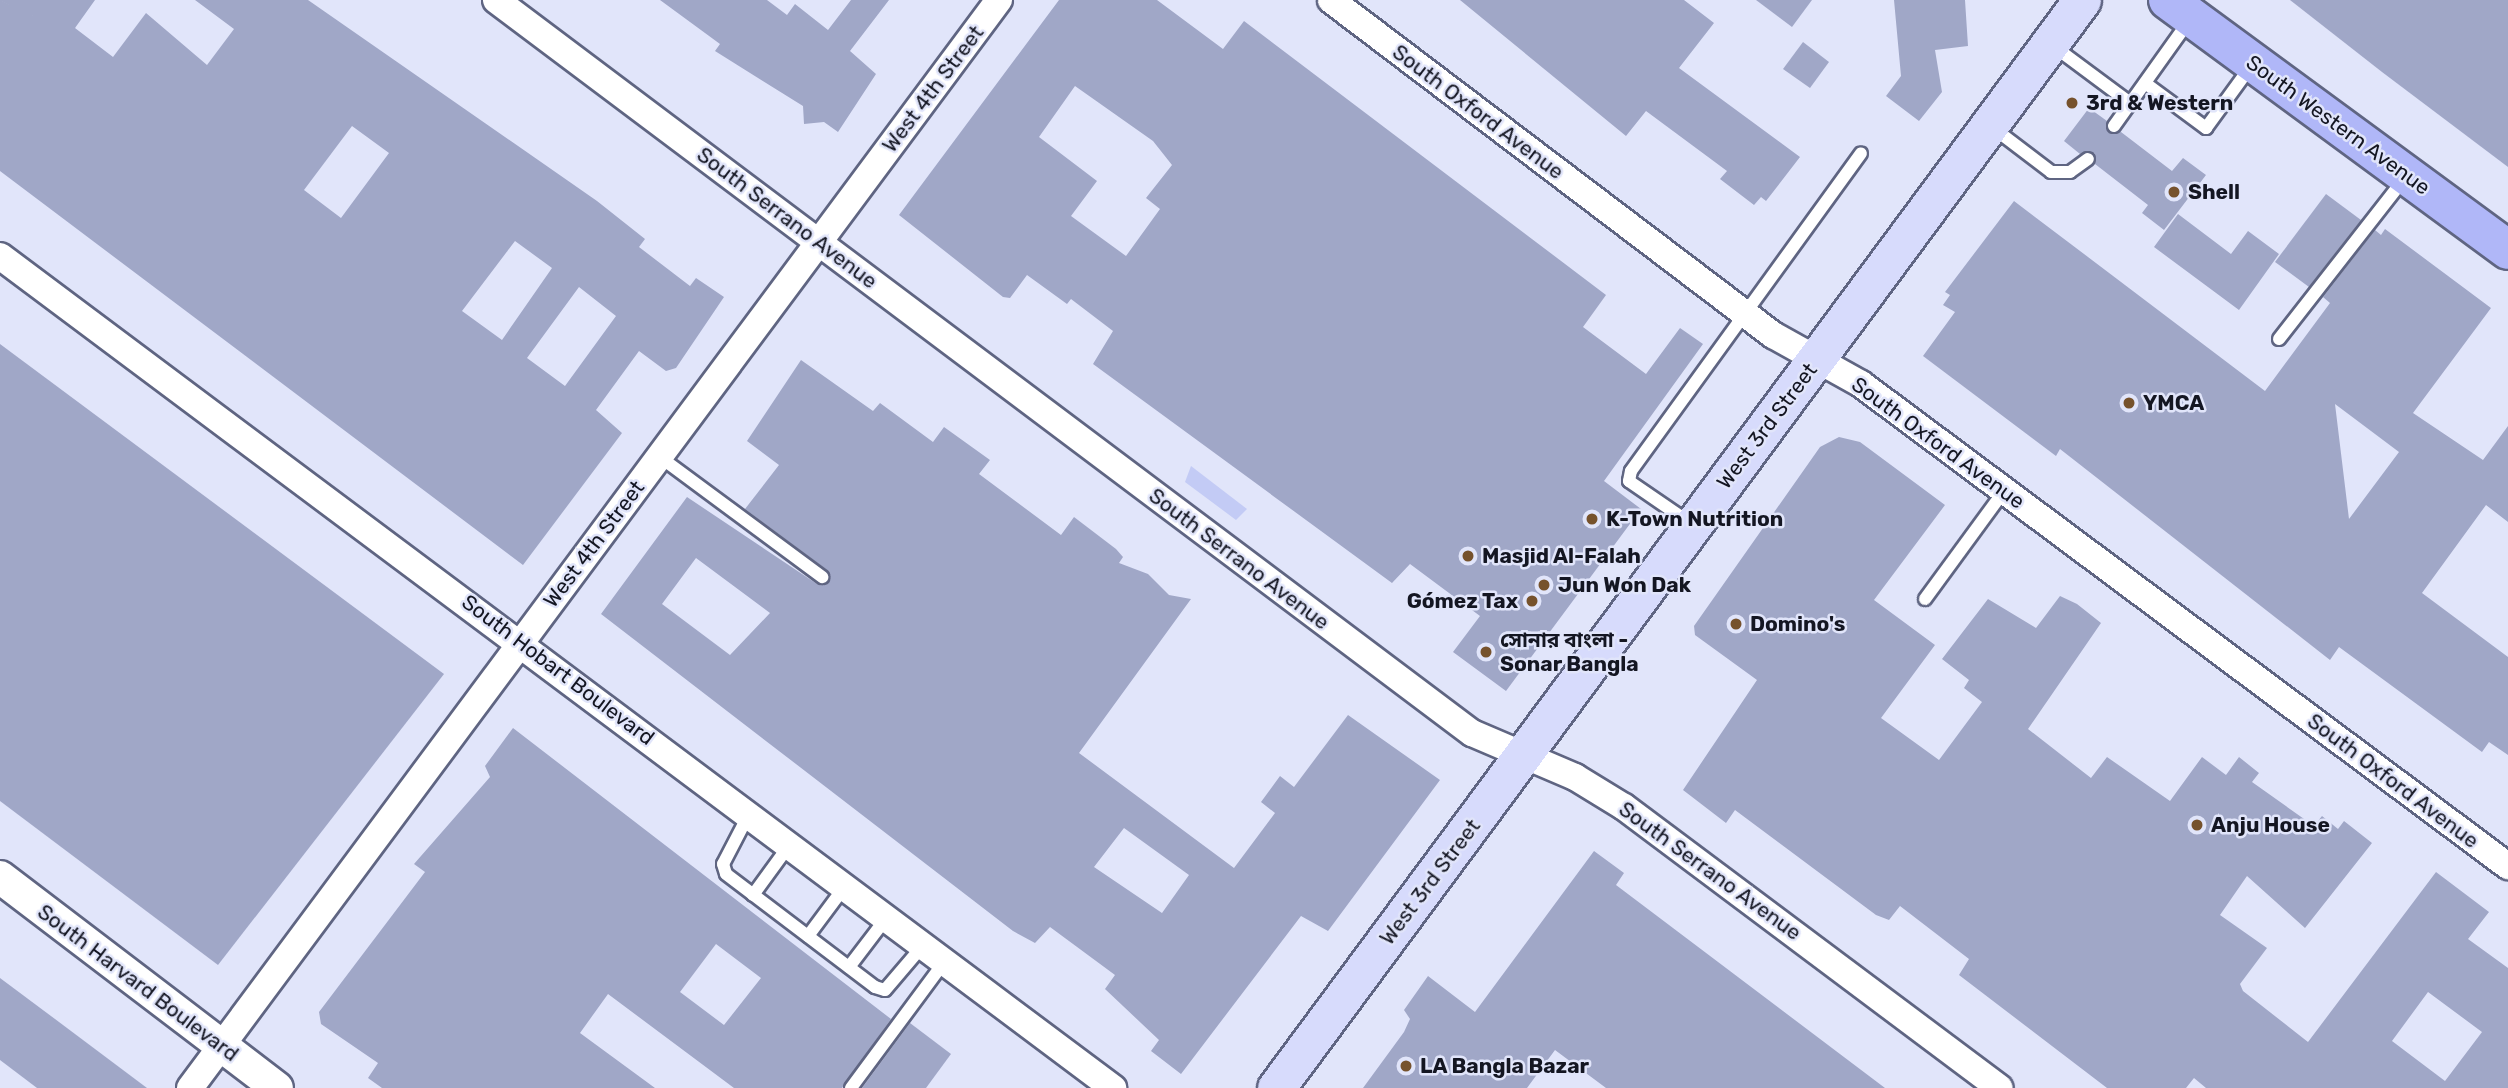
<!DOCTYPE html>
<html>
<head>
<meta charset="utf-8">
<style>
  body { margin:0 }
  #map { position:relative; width:2508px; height:1088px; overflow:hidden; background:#e1e5fa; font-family:Rubik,"Noto Sans Bengali",sans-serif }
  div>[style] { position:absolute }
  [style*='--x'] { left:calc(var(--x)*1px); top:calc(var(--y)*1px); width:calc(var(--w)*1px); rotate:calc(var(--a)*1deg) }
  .green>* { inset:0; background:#c3cbf5 }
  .building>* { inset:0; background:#a0a7c7 }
  .roads { filter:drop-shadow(2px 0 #5f6582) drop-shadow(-2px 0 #5f6582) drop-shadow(0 2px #5f6582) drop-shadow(0 -2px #5f6582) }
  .service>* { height:12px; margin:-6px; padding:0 6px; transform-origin:6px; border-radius:6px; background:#fff }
  .minor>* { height:26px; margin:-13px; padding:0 13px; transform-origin:13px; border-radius:13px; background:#fff }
  .tertiary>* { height:32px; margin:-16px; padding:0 16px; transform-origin:16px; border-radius:16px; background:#fff }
  .secondary>* { height:37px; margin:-18.5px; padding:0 18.5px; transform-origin:18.5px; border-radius:18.5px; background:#d7dbfc }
  .primary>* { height:38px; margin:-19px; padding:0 19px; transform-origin:19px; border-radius:19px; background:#b0b7f8 }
  .dots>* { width:19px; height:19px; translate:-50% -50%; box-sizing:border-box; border:4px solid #e1e5fa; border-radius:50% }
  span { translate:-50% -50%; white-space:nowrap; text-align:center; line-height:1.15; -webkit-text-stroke:5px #e1e5fa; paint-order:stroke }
  .street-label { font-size:21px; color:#141622 }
  .poi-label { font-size:21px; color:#141622; font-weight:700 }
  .left { translate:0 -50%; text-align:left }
  .right { translate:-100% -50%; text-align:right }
</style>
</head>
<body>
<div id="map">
  <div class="green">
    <i style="clip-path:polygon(1191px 466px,1247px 509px,1236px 520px,1185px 482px)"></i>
  </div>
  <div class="building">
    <i style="clip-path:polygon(evenodd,0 0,95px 0,75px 28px,113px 57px,146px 13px,207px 65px,234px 29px,195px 0,308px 0,597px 201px,645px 239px,639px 247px,690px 286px,696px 278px,724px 297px,676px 368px,666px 371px,639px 351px,596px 410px,622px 433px,523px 565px,0 171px,0 0,352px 126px,389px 153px,341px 218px,304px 190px,352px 126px,0 0,515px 241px,552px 268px,502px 340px,462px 311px,515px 241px,0 0,579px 287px,616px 316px,565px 386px,527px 358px,579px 287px)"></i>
    <i style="clip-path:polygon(660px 0,767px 0,787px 15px,795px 4px,828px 30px,851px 0,889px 0,850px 51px,876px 74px,838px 132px,824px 122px,804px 124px,803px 106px,715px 51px,720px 44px)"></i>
    <i style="clip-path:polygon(evenodd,1059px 0,1157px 0,1223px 49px,1244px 21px,1606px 295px,1583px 327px,1646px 374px,1680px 328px,1703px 344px,1604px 481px,1641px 509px,1506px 691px,1453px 652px,1480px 616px,1410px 564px,1392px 583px,1093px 364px,1113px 331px,1071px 299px,1067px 304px,1027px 275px,1010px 298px,1003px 297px,899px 215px,1059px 0,1075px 86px,1153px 141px,1172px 165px,1146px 198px,1160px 209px,1126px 256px,1071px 216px,1097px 181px,1039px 137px,1075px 86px)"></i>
    <i style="clip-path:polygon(1460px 0,1684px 0,1714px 23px,1679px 68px,1800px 157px,1766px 201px,1761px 197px,1754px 205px,1720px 179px,1727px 171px,1646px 111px,1626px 136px)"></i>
    <i style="clip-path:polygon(1756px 0,1812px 0,1792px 27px)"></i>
    <i style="clip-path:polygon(1894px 0,1965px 0,1968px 46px,1935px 50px,1942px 92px,1919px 121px,1886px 96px,1901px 76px)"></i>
    <i style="clip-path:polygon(2290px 0,2508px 0,2508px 167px,2382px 72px)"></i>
    <i style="clip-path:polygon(1803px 42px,1829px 62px,1810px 88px,1783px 69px)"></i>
    <i style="clip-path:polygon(2089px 108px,2107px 121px,2108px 133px,2121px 132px,2172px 171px,2183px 158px,2206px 175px,2164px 230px,2142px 213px,2148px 205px,2095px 164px,2095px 153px,2080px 154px,2064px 141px)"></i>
    <i style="clip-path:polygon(2326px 194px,2361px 220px,2309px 287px,2275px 262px)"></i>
    <i style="clip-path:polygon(evenodd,2014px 201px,2265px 391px,2330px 303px,2323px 297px,2375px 230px,2381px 235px,2385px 229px,2491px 308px,2413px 413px,2483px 460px,2508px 426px,2508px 522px,2486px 505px,2422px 593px,2508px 657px,2508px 755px,2489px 742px,2482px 752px,2339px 647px,2330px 660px,2060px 449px,2056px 456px,1923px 356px,1955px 312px,1943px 305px,1950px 295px,1945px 292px,2014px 201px,2335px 404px,2399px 452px,2349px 519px,2335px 404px)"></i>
    <i style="clip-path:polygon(2178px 214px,2231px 254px,2248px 231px,2279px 254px,2239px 310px,2154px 247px)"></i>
    <i style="clip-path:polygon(0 344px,444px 674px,218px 965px,0 801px)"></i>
    <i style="clip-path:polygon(evenodd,801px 360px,873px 411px,880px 403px,933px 442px,944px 427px,990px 460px,979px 474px,1061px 535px,1074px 517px,1116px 549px,1123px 557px,1119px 563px,1148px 574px,1169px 595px,1191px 599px,1079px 753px,1234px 868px,1275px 813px,1261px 802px,1280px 776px,1294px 787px,1348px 715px,1440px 780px,1328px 931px,1301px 916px,1181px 1074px,1151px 1051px,1159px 1040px,1105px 989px,1115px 975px,1050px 927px,1035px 943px,1013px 931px,601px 614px,687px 497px,817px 584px,829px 583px,827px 570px,745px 509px,779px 465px,747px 441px,801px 360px,696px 558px,770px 613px,730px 655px,662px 604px,696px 558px,801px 360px,1124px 828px,1189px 875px,1162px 913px,1094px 867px,1124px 828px)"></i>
    <i style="clip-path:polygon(evenodd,1839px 437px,1860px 442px,1945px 505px,1874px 600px,1935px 645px,1881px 718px,1939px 760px,1982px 702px,1964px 688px,1969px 680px,1942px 659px,1988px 599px,2036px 628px,2060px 596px,2077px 604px,2101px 623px,2028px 729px,2091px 778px,2107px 757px,2170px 801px,2202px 757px,2226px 775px,2239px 757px,2259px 773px,2252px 782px,2314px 826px,2322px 816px,2338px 829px,2344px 821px,2372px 843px,2305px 928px,2247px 876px,2220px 915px,2267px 948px,2240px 984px,2243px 991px,2308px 1042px,2436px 872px,2489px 912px,2468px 939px,2508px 968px,2508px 1088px,2206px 1088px,2194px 1078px,2186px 1088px,2107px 1088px,1959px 975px,1969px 959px,1900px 906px,1889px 920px,1876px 915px,1735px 810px,1726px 823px,1683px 790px,1757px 680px,1695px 635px,1694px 626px,1820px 447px,1839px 437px,2428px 992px,2482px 1032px,2445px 1081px,2392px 1041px,2428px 992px)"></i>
    <i style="clip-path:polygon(evenodd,513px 728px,891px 1019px,842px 1088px,734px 1088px,608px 994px,580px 1033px,655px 1088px,382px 1088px,368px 1078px,378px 1063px,321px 1024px,319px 1012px,425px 872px,414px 864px,490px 777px,485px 766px,513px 728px,716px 944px,761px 978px,724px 1025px,680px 992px,716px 944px)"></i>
    <i style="clip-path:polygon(1594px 851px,1624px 873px,1616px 885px,1885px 1088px,1606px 1088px,1555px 1050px,1527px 1088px,1363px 1088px,1404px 1032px,1410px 1019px,1404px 1010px,1428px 976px,1475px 1012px)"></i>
    <i style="clip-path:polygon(0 978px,59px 1022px,147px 1088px,37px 1088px,0 1060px)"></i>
    <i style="clip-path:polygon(910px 1023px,951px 1054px,926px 1088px,862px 1088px)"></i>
  </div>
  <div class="roads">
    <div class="service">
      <i style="--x:2052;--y:45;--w:97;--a:36.6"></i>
      <i style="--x:2145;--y:83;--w:76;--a:36.4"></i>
      <i style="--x:2206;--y:128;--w:77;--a:-54"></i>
      <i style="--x:2114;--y:126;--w:129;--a:-54.5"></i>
      <i style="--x:1992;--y:127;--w:74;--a:37.3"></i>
      <i style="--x:2051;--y:172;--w:19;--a:0"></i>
      <i style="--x:2070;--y:172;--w:22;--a:-36"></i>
      <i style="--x:2279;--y:339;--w:204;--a:-52"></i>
      <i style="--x:660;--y:457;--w:202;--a:36.5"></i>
      <i style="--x:1690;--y:523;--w:74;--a:-145.5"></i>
      <i style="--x:1629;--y:481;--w:10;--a:-79"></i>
      <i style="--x:1631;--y:471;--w:392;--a:-54.1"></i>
      <i style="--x:1925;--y:599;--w:134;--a:-53.8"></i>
      <i style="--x:748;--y:816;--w:54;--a:117.5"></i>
      <i style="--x:723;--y:864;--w:10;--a:73"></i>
      <i style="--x:726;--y:874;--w:187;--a:37.2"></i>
      <i style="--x:875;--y:987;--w:10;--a:17"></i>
      <i style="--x:885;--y:990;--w:54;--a:-49.5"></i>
      <i style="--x:753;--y:895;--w:59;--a:-53.9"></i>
      <i style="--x:808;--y:936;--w:59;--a:-53.3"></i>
      <i style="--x:849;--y:967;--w:58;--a:-52.7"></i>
      <i style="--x:851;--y:1088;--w:153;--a:-53.5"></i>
    </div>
    <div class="minor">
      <i style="--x:496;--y:0;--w:1221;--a:36.91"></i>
      <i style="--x:1472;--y:733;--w:112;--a:23.1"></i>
      <i style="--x:1575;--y:777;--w:57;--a:31.5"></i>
      <i style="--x:1624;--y:807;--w:469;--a:36.8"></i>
      <i style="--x:1331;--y:0;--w:555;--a:37.16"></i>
      <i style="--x:1773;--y:335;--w:101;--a:29.1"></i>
      <i style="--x:1861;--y:384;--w:807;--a:36.69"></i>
      <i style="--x:0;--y:256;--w:1390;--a:36.78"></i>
      <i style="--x:190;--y:1088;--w:1356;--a:-53.37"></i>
    </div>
    <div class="tertiary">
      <i style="--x:0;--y:877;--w:348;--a:37.3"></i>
    </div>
    <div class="secondary">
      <i style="--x:1276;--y:1088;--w:1354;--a:-53.47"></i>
    </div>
    <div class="primary">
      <i style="--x:2168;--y:0;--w:422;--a:36.3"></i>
    </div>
  </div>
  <div class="dots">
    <i style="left:2072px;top:103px;background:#76522c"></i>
    <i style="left:2174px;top:192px;background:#76522c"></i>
    <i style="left:2129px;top:403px;background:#76522c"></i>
    <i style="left:1592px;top:519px;background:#76522c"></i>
    <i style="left:1468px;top:556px;background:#76522c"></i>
    <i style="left:1544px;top:585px;background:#76522c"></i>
    <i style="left:1532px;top:601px;background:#76522c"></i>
    <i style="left:1736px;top:624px;background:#76522c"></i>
    <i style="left:1486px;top:652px;background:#76522c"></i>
    <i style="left:2197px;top:825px;background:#76522c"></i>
    <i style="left:1406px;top:1066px;background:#76522c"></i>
  </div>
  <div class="street-label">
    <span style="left:933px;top:89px;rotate:-53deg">West 4th Street</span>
    <span style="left:1478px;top:112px;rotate:37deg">South Oxford Avenue</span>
    <span style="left:2338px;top:125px;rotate:36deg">South Western Avenue</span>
    <span style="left:787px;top:218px;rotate:37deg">South Serrano Avenue</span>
    <span style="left:1767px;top:426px;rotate:-53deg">West 3rd Street</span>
    <span style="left:1938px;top:443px;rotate:36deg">South Oxford Avenue</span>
    <span style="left:594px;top:544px;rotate:-53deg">West 4th Street</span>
    <span style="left:1239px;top:559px;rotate:37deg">South Serrano Avenue</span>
    <span style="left:558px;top:670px;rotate:37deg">South Hobart Boulevard</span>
    <span style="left:2393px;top:781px;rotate:37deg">South Oxford Avenue</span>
    <span style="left:1710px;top:871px;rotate:36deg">South Serrano Avenue</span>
    <span style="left:1430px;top:882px;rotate:-53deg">West 3rd Street</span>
    <span style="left:138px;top:983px;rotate:37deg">South Harvard Boulevard</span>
  </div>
  <div class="poi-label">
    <span class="left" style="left:2086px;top:103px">3rd &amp; Western</span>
    <span class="left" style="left:2188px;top:192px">Shell</span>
    <span class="left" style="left:2143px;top:403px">YMCA</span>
    <span class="left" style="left:1606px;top:519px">K-Town Nutrition</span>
    <span class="left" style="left:1482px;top:556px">Masjid Al-Falah</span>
    <span class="left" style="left:1558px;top:585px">Jun Won Dak</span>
    <span class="right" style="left:1518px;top:601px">Gómez Tax</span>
    <span class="left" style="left:1750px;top:624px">Domino's</span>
    <span class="left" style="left:1500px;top:652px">সোনার বাংলা -<br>Sonar Bangla</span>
    <span class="left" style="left:2211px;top:825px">Anju House</span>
    <span class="left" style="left:1420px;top:1066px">LA Bangla Bazar</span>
  </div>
</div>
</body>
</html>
